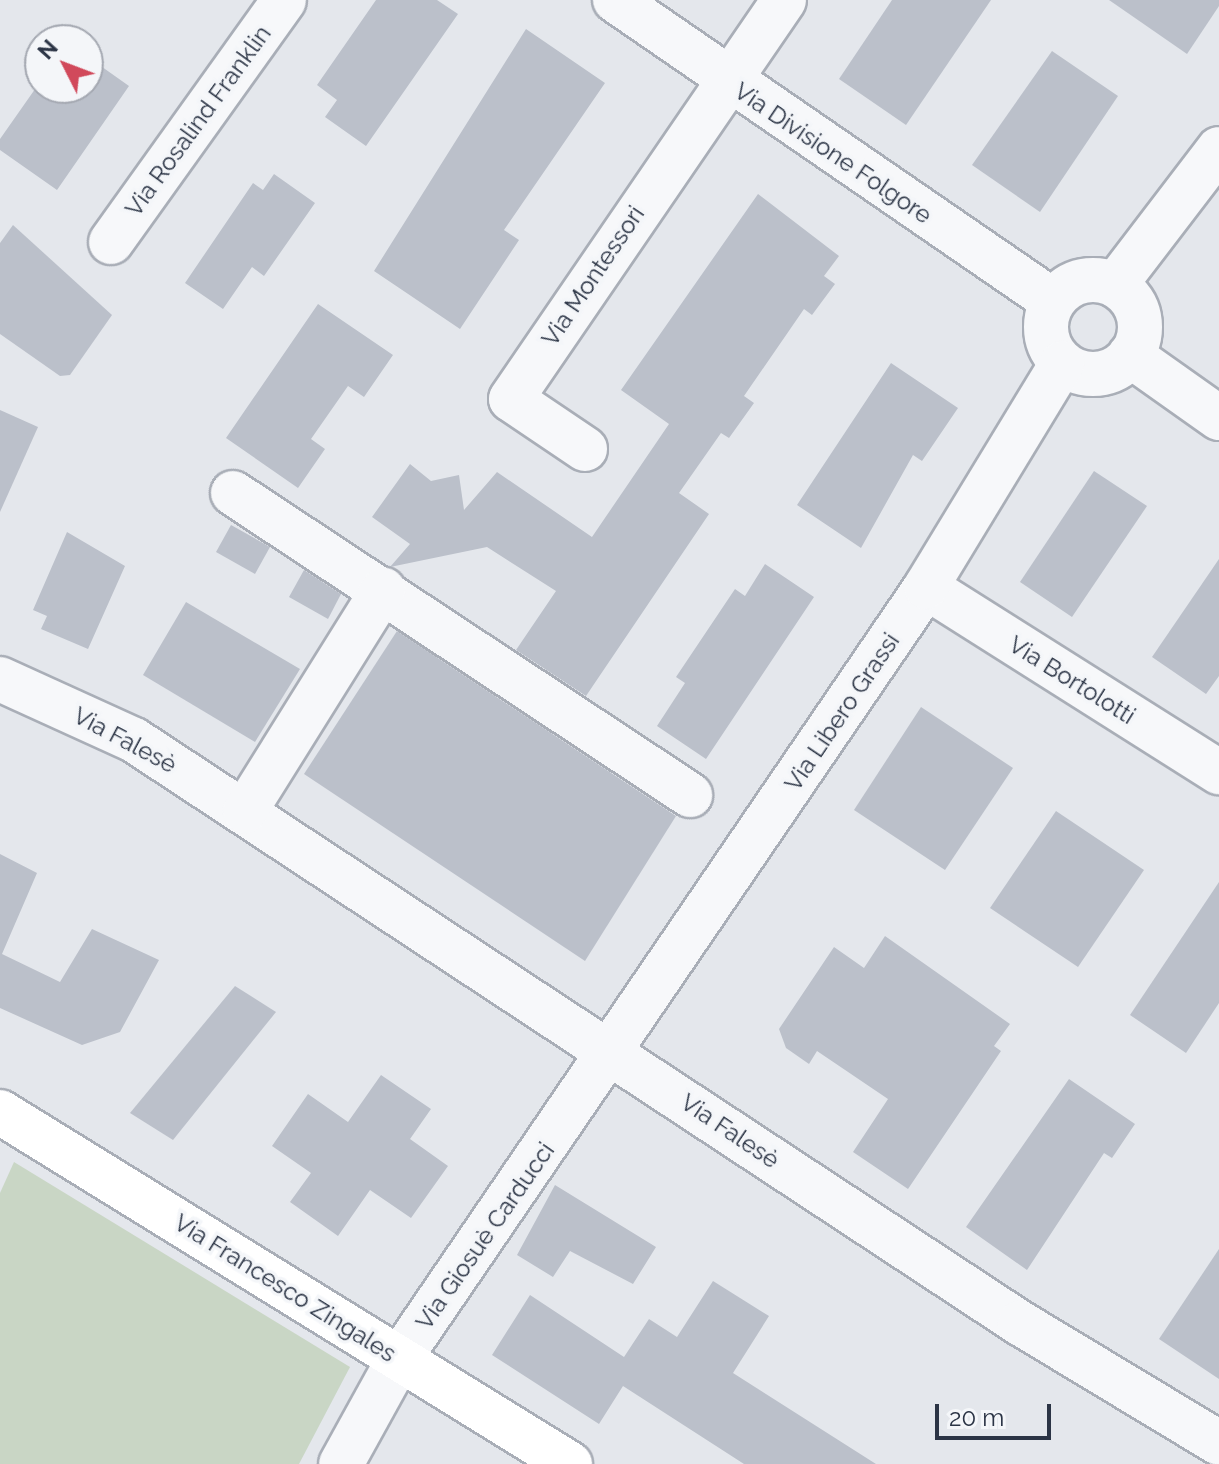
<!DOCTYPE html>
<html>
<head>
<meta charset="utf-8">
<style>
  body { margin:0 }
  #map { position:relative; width:1219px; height:1464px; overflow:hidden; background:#e4e7ec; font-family:Raleway,sans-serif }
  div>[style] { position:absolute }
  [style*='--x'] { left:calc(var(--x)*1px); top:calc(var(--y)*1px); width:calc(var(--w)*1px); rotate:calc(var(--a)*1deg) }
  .green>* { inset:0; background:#c9d6c5 }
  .building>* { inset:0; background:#bbc0ca }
  .roads { filter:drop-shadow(2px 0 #a9aeb7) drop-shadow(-2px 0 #a9aeb7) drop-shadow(0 2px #a9aeb7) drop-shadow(0 -2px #a9aeb7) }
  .street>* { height:44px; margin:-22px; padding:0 22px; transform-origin:22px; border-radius:22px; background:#f7f8fa }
  .street>.ring { margin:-22px; padding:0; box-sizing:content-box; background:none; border:44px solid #f7f8fa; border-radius:50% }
  .secondary>* { height:44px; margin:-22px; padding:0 22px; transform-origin:22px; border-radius:22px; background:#fff }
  span { translate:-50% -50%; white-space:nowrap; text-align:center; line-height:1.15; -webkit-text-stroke:7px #f4f6f9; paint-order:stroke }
  .street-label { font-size:24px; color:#2b3445 }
  .north { position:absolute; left:24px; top:24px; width:80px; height:80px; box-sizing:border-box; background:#f4f6f9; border:2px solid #a4a8b1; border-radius:50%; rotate:312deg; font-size:22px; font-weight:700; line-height:32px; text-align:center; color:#2b3445 }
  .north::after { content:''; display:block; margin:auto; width:28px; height:36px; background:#d1495b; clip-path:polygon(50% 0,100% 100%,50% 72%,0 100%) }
  .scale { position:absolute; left:935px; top:1404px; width:116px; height:36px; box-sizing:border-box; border:4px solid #2b3445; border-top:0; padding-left:10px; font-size:24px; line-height:28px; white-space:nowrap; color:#2b3445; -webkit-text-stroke:6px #f4f6f9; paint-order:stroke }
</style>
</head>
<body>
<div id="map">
  <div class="green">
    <i style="clip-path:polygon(14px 1162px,350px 1367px,299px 1464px,0 1464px,0 1193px)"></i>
  </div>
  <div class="building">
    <i style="clip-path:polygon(376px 0,437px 0,458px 14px,366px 146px,325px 117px,337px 100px,317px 85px)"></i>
    <i style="clip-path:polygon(892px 0,991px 0,906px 125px,839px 79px)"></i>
    <i style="clip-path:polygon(1109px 0,1219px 0,1219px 6px,1187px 54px)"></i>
    <i style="clip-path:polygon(526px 29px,605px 83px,504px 230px,519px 240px,460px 329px,374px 271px)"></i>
    <i style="clip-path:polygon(1052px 51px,1118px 96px,1040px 212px,972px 165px)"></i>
    <i style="clip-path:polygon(88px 57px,129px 86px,57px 190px,0 150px,0 139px,40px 82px,40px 88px,88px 88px)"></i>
    <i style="clip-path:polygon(274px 174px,315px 203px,264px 276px,252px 267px,223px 309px,185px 283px,253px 183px,263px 190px)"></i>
    <i style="clip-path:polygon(758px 194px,839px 256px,824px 276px,835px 284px,812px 315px,804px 309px,744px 396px,754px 403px,729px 438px,721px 433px,679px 493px,709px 514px,586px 696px,516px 650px,556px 591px,487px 547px,390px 567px,410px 544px,372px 517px,410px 464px,431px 481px,459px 475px,464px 510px,497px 472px,592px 537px,669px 424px,621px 390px)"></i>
    <i style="clip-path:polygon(13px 225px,112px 315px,70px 375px,60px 376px,0 334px,0 243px)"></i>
    <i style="clip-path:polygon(318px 304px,393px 355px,364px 397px,348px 386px,311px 439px,325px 449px,298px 488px,226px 438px)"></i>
    <i style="clip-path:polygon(891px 363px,958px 408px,922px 461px,913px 455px,861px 548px,797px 505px)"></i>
    <i style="clip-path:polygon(0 410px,38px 427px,0 512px)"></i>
    <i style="clip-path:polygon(1094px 471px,1147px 506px,1072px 617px,1020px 582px)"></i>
    <i style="clip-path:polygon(231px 525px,270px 547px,255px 574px,216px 552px)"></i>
    <i style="clip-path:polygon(67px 532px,125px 566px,88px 649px,41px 629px,47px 616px,33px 610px)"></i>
    <i style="clip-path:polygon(1219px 559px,1219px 676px,1206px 694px,1152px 657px)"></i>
    <i style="clip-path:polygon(765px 564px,814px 597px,706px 759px,657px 726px,685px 683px,676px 677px,735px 589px,745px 596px)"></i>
    <i style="clip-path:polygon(304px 570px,341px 594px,328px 619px,289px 597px)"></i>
    <i style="clip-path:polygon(186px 602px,300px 669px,255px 742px,143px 675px)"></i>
    <i style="clip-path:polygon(397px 631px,676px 816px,585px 961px,304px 774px)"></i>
    <i style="clip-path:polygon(921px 707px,1013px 768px,945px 870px,854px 810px)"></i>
    <i style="clip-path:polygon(1056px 811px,1144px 870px,1078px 967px,990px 908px)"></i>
    <i style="clip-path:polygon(0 854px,37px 873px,2px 954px,60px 982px,92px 929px,159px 960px,120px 1032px,82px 1045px,0 1008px)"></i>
    <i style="clip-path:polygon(1219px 882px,1219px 1003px,1186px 1053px,1130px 1015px)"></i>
    <i style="clip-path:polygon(885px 936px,1010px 1024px,994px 1046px,1001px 1051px,908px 1189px,853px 1152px,888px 1099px,817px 1051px,809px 1064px,786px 1048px,779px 1029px,834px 947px,864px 968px)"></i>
    <i style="clip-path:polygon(235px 986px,276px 1012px,173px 1140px,130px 1113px)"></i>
    <i style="clip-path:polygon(381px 1075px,431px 1109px,410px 1139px,448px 1166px,411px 1218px,370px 1190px,338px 1236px,290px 1202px,311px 1173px,272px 1146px,308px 1094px,348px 1122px)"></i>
    <i style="clip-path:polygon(1069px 1079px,1135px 1124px,1112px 1158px,1104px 1153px,1027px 1270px,966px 1227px)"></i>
    <i style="clip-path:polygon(555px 1185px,656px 1247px,633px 1284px,570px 1251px,553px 1277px,517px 1255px)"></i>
    <i style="clip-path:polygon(1219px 1249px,1219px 1379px,1159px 1339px)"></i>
    <i style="clip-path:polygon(713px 1281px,769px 1316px,733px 1373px,876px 1464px,744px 1464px,623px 1386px,599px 1424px,492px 1355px,530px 1295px,624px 1357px,649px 1319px,677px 1337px)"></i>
  </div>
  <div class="roads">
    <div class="street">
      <i style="--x:615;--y:0;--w:531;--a:34.5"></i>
      <i style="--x:111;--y:242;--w:297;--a:-54.4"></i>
      <i class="ring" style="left:1046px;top:280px;width:50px;height:50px"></i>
      <i style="--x:1115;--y:285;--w:171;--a:-52.6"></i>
      <i style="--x:1130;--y:355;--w:109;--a:35.3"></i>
      <i style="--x:585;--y:449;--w:89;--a:-146"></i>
      <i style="--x:511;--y:399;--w:483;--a:-55.6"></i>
      <i style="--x:233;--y:493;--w:548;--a:33.46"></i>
      <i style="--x:926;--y:587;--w:347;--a:32.3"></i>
      <i style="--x:0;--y:679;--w:147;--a:24.5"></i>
      <i style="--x:134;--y:740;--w:1061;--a:33.35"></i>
      <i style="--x:1020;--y:1323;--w:232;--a:31.1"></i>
      <i style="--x:245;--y:811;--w:261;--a:-58"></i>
      <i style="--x:341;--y:1464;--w:120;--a:-61.1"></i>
      <i style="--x:399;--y:1359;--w:935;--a:-55.68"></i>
      <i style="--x:926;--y:587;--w:262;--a:-58.7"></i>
    </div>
    <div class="secondary">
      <i style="--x:0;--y:1112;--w:670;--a:31.7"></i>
    </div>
  </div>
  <div class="street-label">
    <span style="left:198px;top:121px;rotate:-54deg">Via Rosalind Franklin</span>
    <span style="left:833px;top:153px;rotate:34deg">Via Divisione Folgore</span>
    <span style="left:593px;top:276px;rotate:-56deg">Via Montessori</span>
    <span style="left:1072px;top:680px;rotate:32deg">Via Bortolotti</span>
    <span style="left:842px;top:712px;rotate:-56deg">Via Libero Grassi</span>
    <span style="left:125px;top:740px;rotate:28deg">Via Falesè</span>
    <span style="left:730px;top:1131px;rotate:34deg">Via Falesè</span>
    <span style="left:485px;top:1236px;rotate:-55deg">Via Giosuè Carducci</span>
    <span style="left:285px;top:1288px;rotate:32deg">Via Francesco Zingales</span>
  </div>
  <div class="north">N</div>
  <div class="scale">20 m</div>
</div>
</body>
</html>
